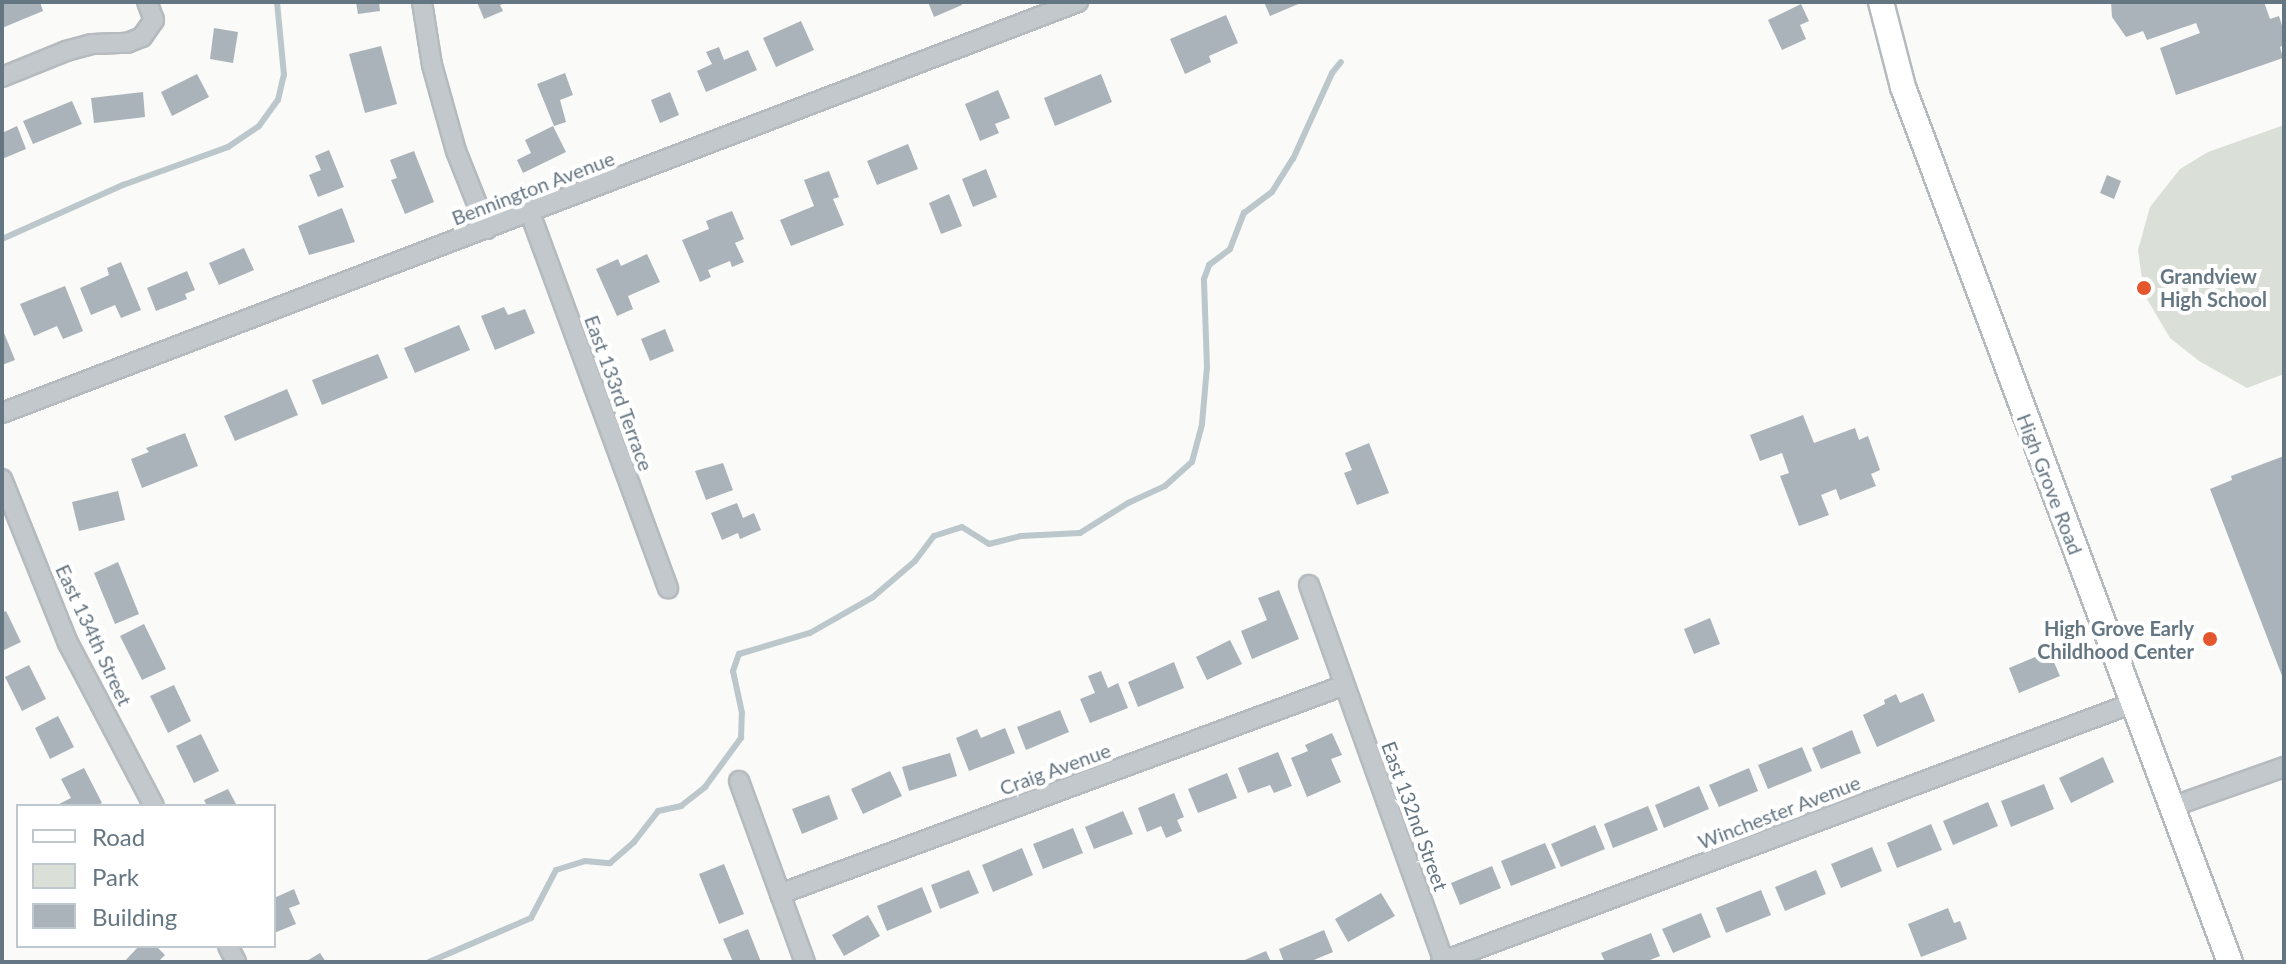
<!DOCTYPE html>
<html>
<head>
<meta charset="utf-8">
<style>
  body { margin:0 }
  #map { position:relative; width:2286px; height:964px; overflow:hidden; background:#fafaf8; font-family:Lato,sans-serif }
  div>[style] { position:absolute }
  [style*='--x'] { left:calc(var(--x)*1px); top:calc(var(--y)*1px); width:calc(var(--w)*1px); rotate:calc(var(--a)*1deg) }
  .green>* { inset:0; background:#dadfd7 }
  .stream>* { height:6px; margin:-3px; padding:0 3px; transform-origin:3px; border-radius:3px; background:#bbc7cb }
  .building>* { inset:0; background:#aab3b9 }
  .roads { filter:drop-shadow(2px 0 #b5babe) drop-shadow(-2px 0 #b5babe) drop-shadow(0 2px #b5babe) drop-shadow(0 -2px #b5babe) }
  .minor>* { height:18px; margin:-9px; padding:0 9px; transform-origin:9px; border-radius:9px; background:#c3c8cc }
  .major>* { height:24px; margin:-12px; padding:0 12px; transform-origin:12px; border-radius:12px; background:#fff }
  .dots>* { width:22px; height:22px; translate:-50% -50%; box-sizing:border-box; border:4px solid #fff; border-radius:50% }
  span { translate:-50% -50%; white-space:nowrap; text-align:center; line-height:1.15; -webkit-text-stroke:8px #fff; paint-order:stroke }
  .street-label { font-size:20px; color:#657683 }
  .poi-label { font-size:20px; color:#657683; font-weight:700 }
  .left { translate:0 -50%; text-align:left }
  .right { translate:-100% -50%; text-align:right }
  .frame { position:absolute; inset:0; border:4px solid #657683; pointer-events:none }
  .legend { position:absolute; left:16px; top:804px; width:260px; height:144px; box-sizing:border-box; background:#fff; border:2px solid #c1c8cd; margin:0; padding:10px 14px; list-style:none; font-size:24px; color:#657683 }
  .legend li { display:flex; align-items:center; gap:16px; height:40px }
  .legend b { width:40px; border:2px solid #c1c8cd }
</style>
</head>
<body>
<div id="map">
  <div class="green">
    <i style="clip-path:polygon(2284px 125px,2284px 374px,2247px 388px,2199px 361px,2170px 338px,2144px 294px,2138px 250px,2150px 207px,2180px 169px,2208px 152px)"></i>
  </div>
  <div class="stream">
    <i style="--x:2;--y:239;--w:133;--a:-24.1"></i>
    <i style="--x:123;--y:185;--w:112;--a:-19.9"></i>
    <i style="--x:228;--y:147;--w:37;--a:-34"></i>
    <i style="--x:259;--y:126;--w:32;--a:-54"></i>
    <i style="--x:278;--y:100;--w:26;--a:-77"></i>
    <i style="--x:284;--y:75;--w:73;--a:-95.5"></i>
    <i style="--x:429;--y:962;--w:111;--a:-23.3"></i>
    <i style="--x:531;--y:918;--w:54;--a:-62.5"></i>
    <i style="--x:556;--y:870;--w:30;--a:-17"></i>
    <i style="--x:585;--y:861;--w:25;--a:5"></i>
    <i style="--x:610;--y:863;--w:32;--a:-41"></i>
    <i style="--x:634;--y:842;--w:39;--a:-52"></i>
    <i style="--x:658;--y:811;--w:24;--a:-12"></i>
    <i style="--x:681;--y:806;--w:31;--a:-38"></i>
    <i style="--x:705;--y:787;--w:61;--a:-53.7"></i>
    <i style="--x:741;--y:738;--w:25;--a:-88"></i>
    <i style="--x:742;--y:713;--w:43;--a:-102.1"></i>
    <i style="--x:733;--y:671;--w:18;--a:-71"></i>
    <i style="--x:739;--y:654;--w:74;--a:-16.5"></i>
    <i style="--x:810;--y:633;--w:73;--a:-29.7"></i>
    <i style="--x:873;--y:597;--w:55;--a:-40.6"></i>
    <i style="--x:915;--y:561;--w:31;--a:-53"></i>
    <i style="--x:934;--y:536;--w:29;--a:-18"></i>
    <i style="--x:962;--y:527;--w:32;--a:32"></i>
    <i style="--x:989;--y:544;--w:33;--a:-14"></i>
    <i style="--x:1021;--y:536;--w:59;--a:-2.9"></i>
    <i style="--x:1080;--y:533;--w:57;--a:-32"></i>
    <i style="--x:1128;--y:503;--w:41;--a:-24.7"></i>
    <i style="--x:1165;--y:486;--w:36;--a:-42"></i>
    <i style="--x:1192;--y:462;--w:39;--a:-75"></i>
    <i style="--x:1202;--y:424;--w:57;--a:-85"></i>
    <i style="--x:1207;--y:367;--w:88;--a:-92"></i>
    <i style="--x:1204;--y:279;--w:15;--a:-70"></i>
    <i style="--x:1209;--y:265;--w:26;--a:-37"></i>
    <i style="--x:1230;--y:249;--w:39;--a:-69"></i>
    <i style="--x:1244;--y:213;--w:35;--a:-37"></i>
    <i style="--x:1272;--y:192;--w:39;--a:-58"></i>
    <i style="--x:1293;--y:159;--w:94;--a:-65.6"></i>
    <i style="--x:1332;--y:73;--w:14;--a:-51"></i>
  </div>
  <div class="building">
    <i style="clip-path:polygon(2px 2px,40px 2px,43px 11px,2px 28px)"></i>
    <i style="clip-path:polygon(356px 2px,379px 2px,380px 11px,358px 14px)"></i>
    <i style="clip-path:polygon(477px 2px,508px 2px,500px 5px,503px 11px,484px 19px)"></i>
    <i style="clip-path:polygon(928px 2px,961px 2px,962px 5px,934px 17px)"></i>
    <i style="clip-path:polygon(1264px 2px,1303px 2px,1270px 16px)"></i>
    <i style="clip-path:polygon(2111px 2px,2264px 2px,2270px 19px,2279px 16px,2284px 32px,2284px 45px,2280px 47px,2283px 58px,2176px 95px,2160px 48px,2200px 33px,2196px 23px,2147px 40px,2143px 31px,2126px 37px,2112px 17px)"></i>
    <i style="clip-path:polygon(1801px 4px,1809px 21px,1800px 25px,1806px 39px,1782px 50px,1768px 20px)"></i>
    <i style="clip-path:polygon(1226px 15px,1238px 43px,1209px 56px,1211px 62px,1185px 74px,1170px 39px)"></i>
    <i style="clip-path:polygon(801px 21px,814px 50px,776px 67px,763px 38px)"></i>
    <i style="clip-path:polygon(214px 28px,238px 32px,233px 63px,210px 59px)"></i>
    <i style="clip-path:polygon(381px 46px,397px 104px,365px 113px,349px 54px)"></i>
    <i style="clip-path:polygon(719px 47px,724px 60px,748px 50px,757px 70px,706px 92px,697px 71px,712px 64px,706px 52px)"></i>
    <i style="clip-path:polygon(565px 73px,573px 95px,560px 100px,566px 122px,554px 126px,537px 84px)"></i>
    <i style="clip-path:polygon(197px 74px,209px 97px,172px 116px,161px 92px)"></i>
    <i style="clip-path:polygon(1101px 74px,1112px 102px,1055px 126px,1044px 98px)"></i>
    <i style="clip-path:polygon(998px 90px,1010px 118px,995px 124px,999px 133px,980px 141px,965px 104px)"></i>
    <i style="clip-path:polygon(143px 92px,145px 117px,94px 123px,91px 98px)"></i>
    <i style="clip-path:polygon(670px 92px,679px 115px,660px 123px,651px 100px)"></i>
    <i style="clip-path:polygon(72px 101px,82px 124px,33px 144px,23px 121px)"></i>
    <i style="clip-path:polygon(17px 126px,26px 149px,2px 159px,2px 133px)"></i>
    <i style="clip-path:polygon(553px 126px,566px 152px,523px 173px,517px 160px,531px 153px,525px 140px)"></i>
    <i style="clip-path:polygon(908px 144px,918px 169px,877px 185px,867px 161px)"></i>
    <i style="clip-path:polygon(329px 150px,344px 187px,318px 197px,309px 175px,321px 170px,315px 156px)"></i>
    <i style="clip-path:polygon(414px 151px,434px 202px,405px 214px,391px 180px,397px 178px,390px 160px)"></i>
    <i style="clip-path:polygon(986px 169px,997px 197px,973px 207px,962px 179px)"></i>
    <i style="clip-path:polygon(829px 171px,839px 197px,833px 199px,844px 225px,791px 246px,780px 220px,814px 206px,804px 180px)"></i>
    <i style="clip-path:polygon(2107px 175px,2121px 181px,2114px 199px,2100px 193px)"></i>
    <i style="clip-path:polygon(949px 194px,962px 226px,941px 234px,929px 203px)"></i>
    <i style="clip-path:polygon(342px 208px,355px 242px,309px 255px,298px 226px)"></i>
    <i style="clip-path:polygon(732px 211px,744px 239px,735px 243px,744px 262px,732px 267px,730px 261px,708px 270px,711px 277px,700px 282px,682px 240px,709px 229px,706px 221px)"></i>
    <i style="clip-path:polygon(244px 248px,254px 270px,219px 285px,209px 263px)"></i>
    <i style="clip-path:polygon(647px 254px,660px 282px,628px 296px,633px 309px,617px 316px,596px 269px,618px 259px,621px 266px)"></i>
    <i style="clip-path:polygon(121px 262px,141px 310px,121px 318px,115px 305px,91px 315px,80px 288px,109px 275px,107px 268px)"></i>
    <i style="clip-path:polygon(187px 271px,195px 290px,185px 294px,187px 299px,156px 311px,147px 288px)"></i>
    <i style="clip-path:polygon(65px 286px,83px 331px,63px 339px,57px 326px,34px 336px,20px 304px)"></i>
    <i style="clip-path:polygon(504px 307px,508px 315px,525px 309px,535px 333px,495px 350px,481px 316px)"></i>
    <i style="clip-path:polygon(459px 325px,470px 350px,415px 373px,404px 348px)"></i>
    <i style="clip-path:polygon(2px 328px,15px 360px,2px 365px)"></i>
    <i style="clip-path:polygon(665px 329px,674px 351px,650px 361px,641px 339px)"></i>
    <i style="clip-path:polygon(378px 354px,388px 378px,322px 405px,312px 380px)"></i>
    <i style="clip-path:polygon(287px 389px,298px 415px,235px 441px,224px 416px)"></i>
    <i style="clip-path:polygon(1803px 415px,1814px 443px,1855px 428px,1859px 440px,1868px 436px,1880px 470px,1871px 474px,1876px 486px,1840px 500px,1836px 489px,1821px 495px,1829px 515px,1799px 526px,1780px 476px,1789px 473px,1782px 453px,1760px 461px,1750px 435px)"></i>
    <i style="clip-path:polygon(185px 433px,198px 466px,142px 488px,131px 459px,149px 452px,146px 448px)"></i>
    <i style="clip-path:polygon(1369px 443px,1389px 493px,1357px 505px,1344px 473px,1352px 470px,1345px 453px)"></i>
    <i style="clip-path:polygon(2284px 456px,2284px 681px,2210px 489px,2232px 480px,2231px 476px)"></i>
    <i style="clip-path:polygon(723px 463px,733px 490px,706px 500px,695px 471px)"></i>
    <i style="clip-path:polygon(118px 491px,125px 520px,79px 531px,72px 502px)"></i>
    <i style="clip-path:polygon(737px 503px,743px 518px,754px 513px,761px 530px,740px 539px,738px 533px,722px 540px,711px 513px)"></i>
    <i style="clip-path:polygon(118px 562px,139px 614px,115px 624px,94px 573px)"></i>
    <i style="clip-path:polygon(1279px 590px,1299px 639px,1252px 659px,1241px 631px,1267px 620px,1258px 598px)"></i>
    <i style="clip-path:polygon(6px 611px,21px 642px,2px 651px,2px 613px)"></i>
    <i style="clip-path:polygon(1710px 618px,1720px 644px,1694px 654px,1684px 629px)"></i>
    <i style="clip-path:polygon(144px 624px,166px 669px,142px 680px,120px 636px)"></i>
    <i style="clip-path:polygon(1230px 640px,1242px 664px,1207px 680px,1196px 657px)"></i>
    <i style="clip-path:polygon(2049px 651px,2060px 676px,2019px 693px,2009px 668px)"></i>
    <i style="clip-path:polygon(1174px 662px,1184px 688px,1138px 707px,1128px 682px)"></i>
    <i style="clip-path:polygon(29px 665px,46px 699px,22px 711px,5px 677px)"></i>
    <i style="clip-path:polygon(1101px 671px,1108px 688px,1118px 683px,1128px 708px,1090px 723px,1080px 699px,1095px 693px,1088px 676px)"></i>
    <i style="clip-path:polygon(174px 685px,191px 721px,168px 733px,150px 696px)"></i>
    <i style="clip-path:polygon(1923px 693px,1935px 721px,1877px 747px,1863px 715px,1885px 704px,1884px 700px,1896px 694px,1900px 703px)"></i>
    <i style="clip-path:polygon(1060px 710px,1069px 732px,1026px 750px,1017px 727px)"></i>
    <i style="clip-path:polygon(58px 716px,74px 747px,50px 759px,35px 728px)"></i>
    <i style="clip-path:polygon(1005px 728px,1015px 753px,969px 771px,956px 738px,977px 729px,981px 738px)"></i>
    <i style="clip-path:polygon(1852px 730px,1861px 753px,1821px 769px,1812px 748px)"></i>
    <i style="clip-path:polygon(1332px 733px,1342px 755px,1331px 759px,1341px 782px,1307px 797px,1291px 758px,1308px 751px,1305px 745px)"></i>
    <i style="clip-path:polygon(201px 734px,219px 771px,194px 783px,176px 746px)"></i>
    <i style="clip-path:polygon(1802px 747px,1812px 771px,1768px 789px,1758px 765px)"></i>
    <i style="clip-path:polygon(1278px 752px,1292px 786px,1274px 793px,1270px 785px,1248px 793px,1238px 768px)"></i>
    <i style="clip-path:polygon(950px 753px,957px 776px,909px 791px,902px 767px)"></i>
    <i style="clip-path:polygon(2103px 757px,2114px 782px,2071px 803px,2059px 778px)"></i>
    <i style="clip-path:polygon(84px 768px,102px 803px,95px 806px,55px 806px,71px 798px,61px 779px)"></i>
    <i style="clip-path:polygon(1749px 768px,1758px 791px,1719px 807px,1709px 785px)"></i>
    <i style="clip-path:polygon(890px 771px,902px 796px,863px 814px,851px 789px)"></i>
    <i style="clip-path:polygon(1227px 773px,1237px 798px,1198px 813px,1188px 789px)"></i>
    <i style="clip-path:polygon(2044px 784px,2054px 809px,2011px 827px,2001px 801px)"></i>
    <i style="clip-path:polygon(1699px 786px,1709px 809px,1664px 828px,1655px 805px)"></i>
    <i style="clip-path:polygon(228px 789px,237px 806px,207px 806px,204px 800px)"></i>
    <i style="clip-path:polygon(1174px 793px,1184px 817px,1177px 820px,1182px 831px,1166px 838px,1161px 826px,1147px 832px,1138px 808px)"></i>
    <i style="clip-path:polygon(829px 795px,838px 819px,802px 834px,792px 809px)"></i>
    <i style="clip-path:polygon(1988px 802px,1998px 826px,1953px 845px,1943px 821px)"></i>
    <i style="clip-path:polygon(1648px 806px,1658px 830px,1613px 848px,1604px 824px)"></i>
    <i style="clip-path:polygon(1123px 811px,1133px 834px,1094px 849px,1085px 827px)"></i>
    <i style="clip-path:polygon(1931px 824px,1942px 850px,1897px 868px,1887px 843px)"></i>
    <i style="clip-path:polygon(1595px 825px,1605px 849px,1561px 867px,1551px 844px)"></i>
    <i style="clip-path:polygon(1073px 828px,1083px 853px,1043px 869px,1033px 844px)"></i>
    <i style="clip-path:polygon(1545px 843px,1556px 868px,1511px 886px,1501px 861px)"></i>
    <i style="clip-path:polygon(1872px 847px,1882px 871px,1841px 888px,1831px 864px)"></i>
    <i style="clip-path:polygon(1022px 848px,1033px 875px,993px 892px,982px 865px)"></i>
    <i style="clip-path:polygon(724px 864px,744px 914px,719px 924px,699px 874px)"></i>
    <i style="clip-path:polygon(1492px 866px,1501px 888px,1460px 905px,1451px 883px)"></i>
    <i style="clip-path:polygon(969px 870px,979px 893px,940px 909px,931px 885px)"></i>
    <i style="clip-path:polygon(1816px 870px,1826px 894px,1785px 911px,1775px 887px)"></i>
    <i style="clip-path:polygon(922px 887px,932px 912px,887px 931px,877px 906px)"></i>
    <i style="clip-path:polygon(294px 889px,300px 904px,289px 908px,296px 924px,274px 933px,274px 898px)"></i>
    <i style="clip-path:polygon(1761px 890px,1771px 915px,1726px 933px,1716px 908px)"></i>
    <i style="clip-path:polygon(1381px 893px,1395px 916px,1348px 942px,1335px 919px)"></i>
    <i style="clip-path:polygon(1948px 908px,1954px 923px,1960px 921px,1967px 939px,1921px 957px,1908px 924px)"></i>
    <i style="clip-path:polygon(1701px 913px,1711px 937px,1673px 953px,1662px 929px)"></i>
    <i style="clip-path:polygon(868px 915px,880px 936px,844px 956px,832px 935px)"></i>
    <i style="clip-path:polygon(748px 929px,761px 962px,733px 962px,723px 939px)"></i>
    <i style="clip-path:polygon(1324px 930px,1333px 952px,1309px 962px,1284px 962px,1279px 949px)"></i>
    <i style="clip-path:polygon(1651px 933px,1660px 956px,1645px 962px,1605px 962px,1601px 953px)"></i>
    <i style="clip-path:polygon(139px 946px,156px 946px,165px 955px,158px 962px,124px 962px)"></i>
    <i style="clip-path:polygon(1266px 951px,1271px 962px,1240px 962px)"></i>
    <i style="clip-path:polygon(320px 953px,326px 962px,305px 962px)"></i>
  </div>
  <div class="roads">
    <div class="minor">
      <i style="--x:422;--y:2;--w:64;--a:81"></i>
      <i style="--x:432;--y:65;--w:89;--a:74.4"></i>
      <i style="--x:456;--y:151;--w:84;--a:68.3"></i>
      <i style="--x:2;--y:77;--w:69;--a:-22.1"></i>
      <i style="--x:66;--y:51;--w:27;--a:-15"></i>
      <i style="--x:92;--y:44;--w:35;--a:-2"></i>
      <i style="--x:127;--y:43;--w:16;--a:-22"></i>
      <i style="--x:142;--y:37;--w:21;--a:-55"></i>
      <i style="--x:154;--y:20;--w:19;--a:-111"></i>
      <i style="--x:530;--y:213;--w:400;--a:69.8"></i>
      <i style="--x:2;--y:413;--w:1152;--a:-20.91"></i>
      <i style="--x:2;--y:479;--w:177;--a:68.1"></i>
      <i style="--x:68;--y:643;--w:184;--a:62.2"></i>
      <i style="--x:1309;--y:585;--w:400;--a:70.3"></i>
      <i style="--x:739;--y:781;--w:193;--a:70"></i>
      <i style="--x:2171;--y:807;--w:120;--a:-19.5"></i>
      <i style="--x:780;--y:894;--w:602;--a:-20.3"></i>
      <i style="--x:228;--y:946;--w:18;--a:63"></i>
      <i style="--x:1441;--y:962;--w:739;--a:-20.52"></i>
    </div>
    <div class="major">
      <i style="--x:1881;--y:2;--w:88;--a:75.5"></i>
      <i style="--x:1903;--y:87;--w:934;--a:69.51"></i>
    </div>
  </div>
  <div class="dots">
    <i style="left:2144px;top:288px;background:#e4572e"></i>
    <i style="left:2210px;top:639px;background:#e4572e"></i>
  </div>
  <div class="street-label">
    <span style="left:533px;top:188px;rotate:-21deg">Bennington Avenue</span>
    <span style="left:619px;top:393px;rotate:70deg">East 133rd Terrace</span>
    <span style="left:2050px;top:484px;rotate:69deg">High Grove Road</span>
    <span style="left:94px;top:635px;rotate:65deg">East 134th Street</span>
    <span style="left:1055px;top:769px;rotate:-20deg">Craig Avenue</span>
    <span style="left:1779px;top:812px;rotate:-21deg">Winchester Avenue</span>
    <span style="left:1415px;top:816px;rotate:70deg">East 132nd Street</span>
  </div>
  <div class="poi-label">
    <span class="left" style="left:2160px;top:288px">Grandview<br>High School</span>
    <span class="right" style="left:2194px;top:640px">High Grove Early<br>Childhood Center</span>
  </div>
  <div class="frame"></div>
  <ul class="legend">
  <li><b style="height:10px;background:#fff"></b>Road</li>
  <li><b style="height:22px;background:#dadfd7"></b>Park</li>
  <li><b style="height:22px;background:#aab3b9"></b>Building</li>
  </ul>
</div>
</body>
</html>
